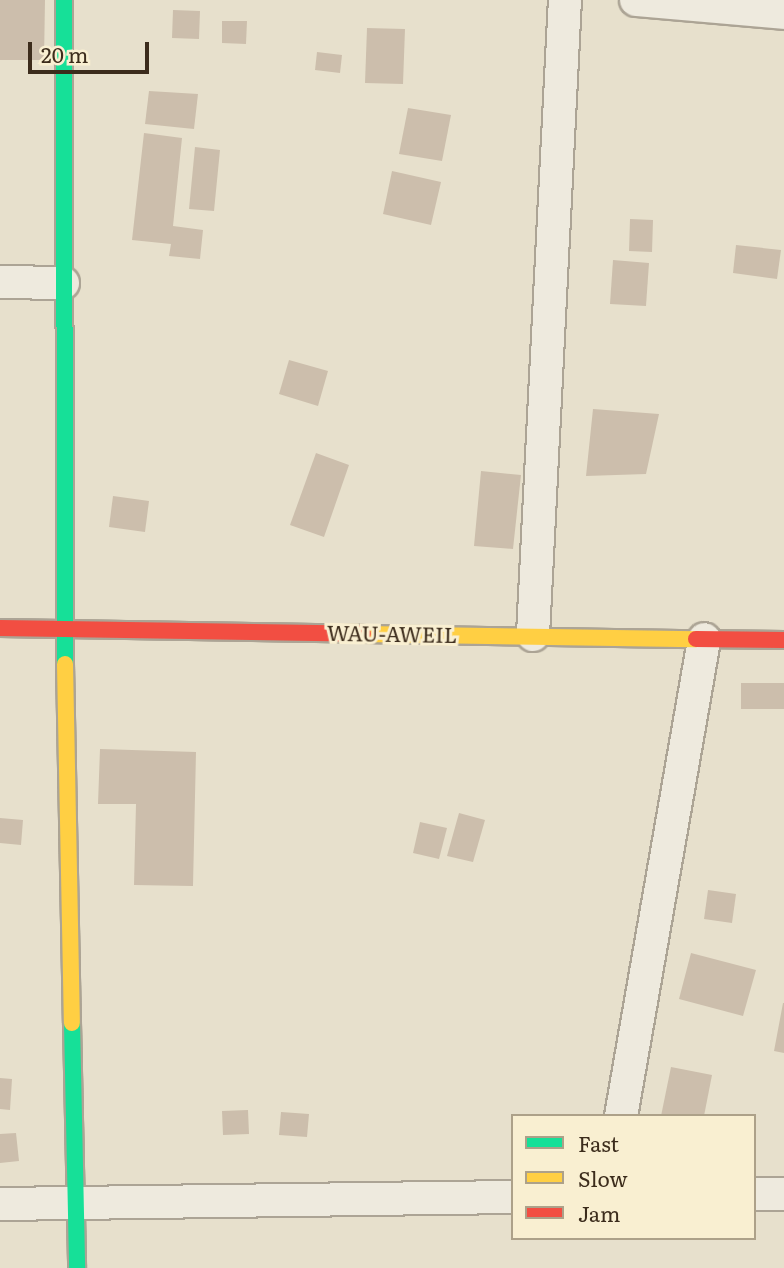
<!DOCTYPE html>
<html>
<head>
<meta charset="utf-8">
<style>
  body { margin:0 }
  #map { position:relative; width:784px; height:1268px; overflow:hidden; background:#e7e0cc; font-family:Literata,serif }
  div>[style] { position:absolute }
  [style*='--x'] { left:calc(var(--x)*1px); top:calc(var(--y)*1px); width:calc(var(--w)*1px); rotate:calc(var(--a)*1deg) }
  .building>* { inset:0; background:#ccbeac }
  .roads { filter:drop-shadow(2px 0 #aca495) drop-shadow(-2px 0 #aca495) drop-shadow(0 2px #aca495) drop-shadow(0 -2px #aca495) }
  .street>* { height:32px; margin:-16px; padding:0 16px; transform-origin:16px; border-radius:16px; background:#eeeade }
  .fast>* { height:16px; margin:-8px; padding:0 8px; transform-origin:8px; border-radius:8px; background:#16e098 }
  .slow>* { height:16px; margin:-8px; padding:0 8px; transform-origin:8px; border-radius:8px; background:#ffcf43 }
  .jam>* { height:16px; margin:-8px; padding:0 8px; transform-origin:8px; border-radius:8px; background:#f24e42 }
  span { translate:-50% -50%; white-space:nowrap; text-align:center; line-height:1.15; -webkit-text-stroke:6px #f9efd1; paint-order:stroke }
  .street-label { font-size:21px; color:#3c2c1c }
  .legend { position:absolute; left:511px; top:1114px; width:245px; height:126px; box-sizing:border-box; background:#f9efd1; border:2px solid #ada189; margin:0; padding:9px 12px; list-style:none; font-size:21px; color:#3c2c1c }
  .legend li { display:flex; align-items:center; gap:14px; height:35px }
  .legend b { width:35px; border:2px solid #ada189 }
  .scale { position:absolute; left:28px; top:42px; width:121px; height:32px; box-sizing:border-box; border:4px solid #3c2c1c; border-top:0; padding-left:9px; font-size:21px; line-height:24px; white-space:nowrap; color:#3c2c1c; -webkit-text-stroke:5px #f9efd1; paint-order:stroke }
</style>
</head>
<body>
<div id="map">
  <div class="building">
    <i style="clip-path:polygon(0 0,45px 0,44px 60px,0 60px)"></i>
    <i style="clip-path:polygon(173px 10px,200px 11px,199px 39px,172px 38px)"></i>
    <i style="clip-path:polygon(222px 21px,247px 21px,246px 44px,222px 43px)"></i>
    <i style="clip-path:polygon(367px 28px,405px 29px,403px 84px,365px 83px)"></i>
    <i style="clip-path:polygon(317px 52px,342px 55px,340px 73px,315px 70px)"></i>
    <i style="clip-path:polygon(149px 91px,198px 94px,194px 129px,145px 124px)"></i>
    <i style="clip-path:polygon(408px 108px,451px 115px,442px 161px,399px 154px)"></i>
    <i style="clip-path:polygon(144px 133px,182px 138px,173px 226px,203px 230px,200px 259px,169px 256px,171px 244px,132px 240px)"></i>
    <i style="clip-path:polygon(195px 147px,220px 150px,214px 211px,189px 209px)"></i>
    <i style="clip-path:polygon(392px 171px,441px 182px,431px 225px,383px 214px)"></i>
    <i style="clip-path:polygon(630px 219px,653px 220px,652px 252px,629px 251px)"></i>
    <i style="clip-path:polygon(736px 245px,781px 250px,777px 279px,733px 273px)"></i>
    <i style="clip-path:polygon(613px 260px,649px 263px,646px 306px,610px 304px)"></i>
    <i style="clip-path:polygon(289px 360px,328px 371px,318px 406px,279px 394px)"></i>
    <i style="clip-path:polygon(593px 409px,659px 414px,646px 474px,586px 476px)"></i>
    <i style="clip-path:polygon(316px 453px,349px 465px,324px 537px,290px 525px)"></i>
    <i style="clip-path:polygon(481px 471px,521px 475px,513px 549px,474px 546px)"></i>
    <i style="clip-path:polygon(113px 496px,149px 501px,145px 532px,109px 527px)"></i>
    <i style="clip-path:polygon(741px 683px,784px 683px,784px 709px,741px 709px)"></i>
    <i style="clip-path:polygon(100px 749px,196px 752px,193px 886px,134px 885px,136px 804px,98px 804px)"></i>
    <i style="clip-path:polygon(459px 813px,485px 820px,473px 862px,447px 856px)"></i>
    <i style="clip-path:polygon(0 818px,23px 820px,21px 845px,0 843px)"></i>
    <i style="clip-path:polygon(420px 822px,447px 828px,439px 859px,413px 853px)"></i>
    <i style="clip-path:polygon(708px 890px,736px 894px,732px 923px,704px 919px)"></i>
    <i style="clip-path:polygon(691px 953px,756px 970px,743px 1016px,679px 999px)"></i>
    <i style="clip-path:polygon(783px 1003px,784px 1003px,784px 1053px,774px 1051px)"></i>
    <i style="clip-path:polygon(671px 1067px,712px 1075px,704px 1116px,661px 1116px)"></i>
    <i style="clip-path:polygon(0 1078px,12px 1079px,10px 1110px,0 1109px)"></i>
    <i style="clip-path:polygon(248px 1110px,249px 1134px,223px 1135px,222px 1111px)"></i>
    <i style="clip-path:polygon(281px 1112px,309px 1114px,307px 1137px,279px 1135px)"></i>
    <i style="clip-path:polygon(16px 1133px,19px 1161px,0 1163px,0 1134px)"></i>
  </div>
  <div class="roads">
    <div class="street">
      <i style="--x:636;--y:0;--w:149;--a:5"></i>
      <i style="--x:0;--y:282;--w:63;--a:0.9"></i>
      <i style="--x:533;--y:635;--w:636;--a:-87.12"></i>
      <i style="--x:621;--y:1116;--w:484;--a:-80.1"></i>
      <i style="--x:754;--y:1194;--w:30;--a:0"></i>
      <i style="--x:0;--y:1204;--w:513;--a:-0.78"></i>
    </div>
    <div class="fast">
      <i style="--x:64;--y:0;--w:664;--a:89.91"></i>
      <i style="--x:72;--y:1023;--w:245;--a:88.8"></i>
    </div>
    <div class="slow">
      <i style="--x:363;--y:634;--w:333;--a:0.9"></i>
      <i style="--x:65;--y:664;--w:359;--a:88.9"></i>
    </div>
    <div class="jam">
      <i style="--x:0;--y:628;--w:363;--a:0.9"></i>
      <i style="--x:696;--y:639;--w:88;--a:0.7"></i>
    </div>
  </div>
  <div class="street-label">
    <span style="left:392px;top:633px;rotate:1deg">WAU-AWEIL</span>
  </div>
  <ul class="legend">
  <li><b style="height:9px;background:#16e098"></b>Fast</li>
  <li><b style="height:9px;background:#ffcf43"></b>Slow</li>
  <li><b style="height:9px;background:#f24e42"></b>Jam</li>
  </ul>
  <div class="scale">20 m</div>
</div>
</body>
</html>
